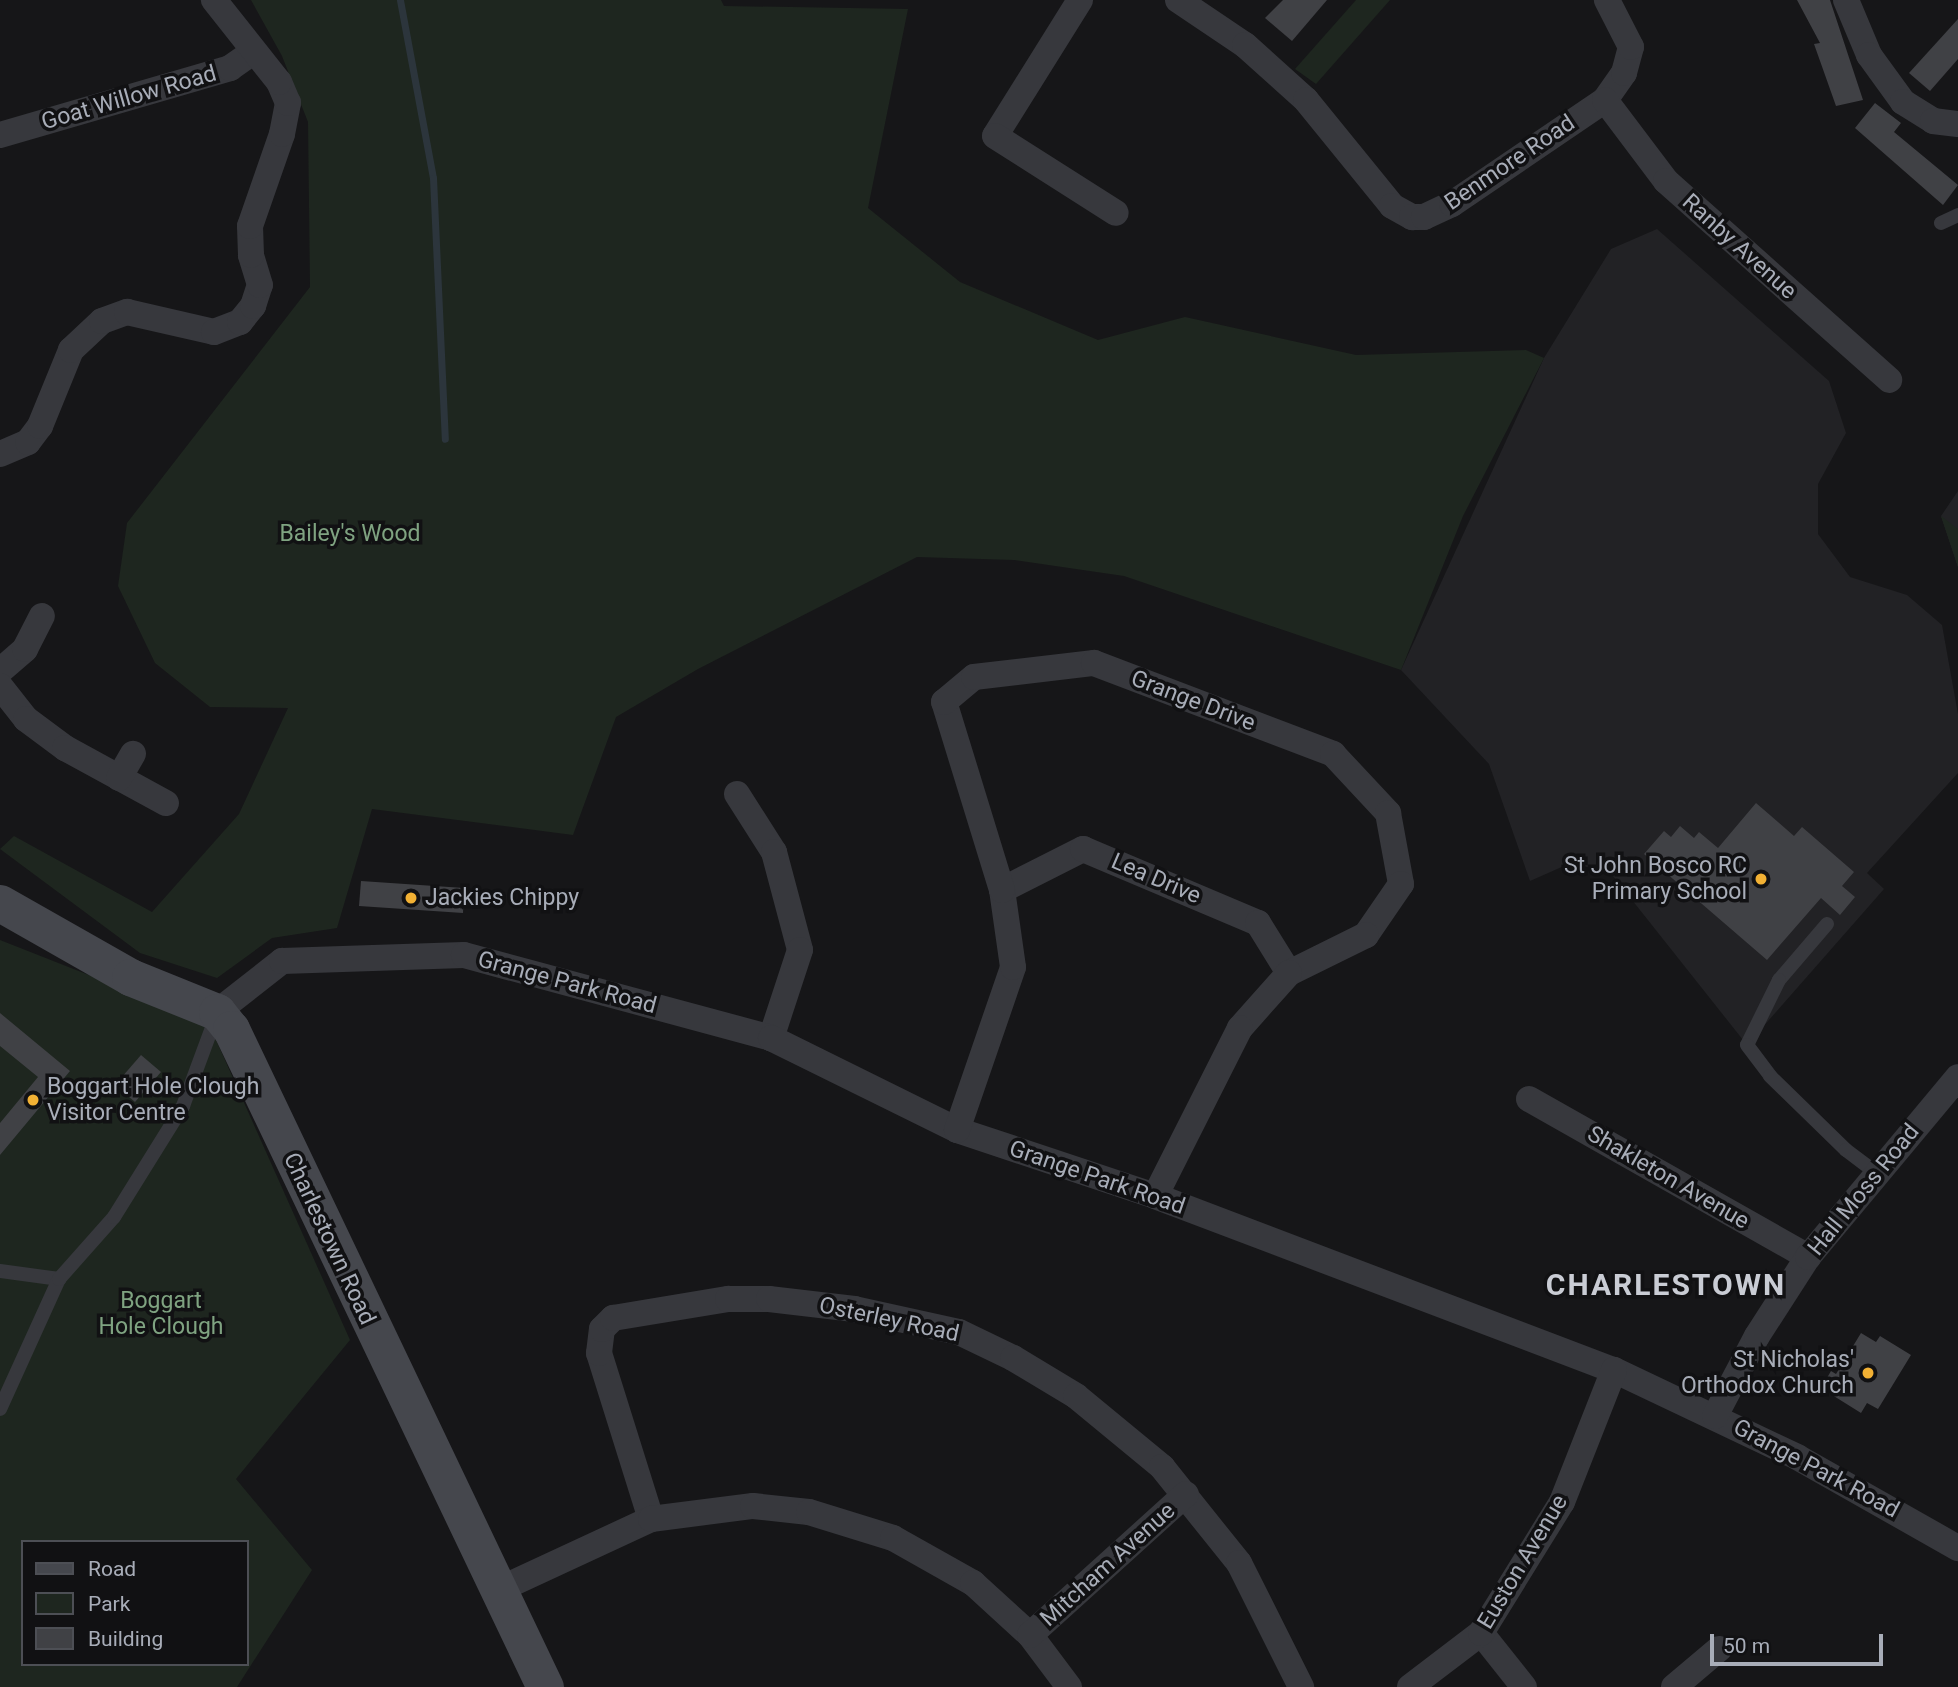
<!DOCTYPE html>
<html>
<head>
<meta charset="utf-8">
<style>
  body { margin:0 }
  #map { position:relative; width:1958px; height:1687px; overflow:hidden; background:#161618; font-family:Roboto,sans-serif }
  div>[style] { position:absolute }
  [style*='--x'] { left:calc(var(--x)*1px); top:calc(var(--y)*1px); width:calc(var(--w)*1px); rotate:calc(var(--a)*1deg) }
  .built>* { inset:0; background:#222225 }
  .green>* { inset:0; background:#1e261f }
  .stream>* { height:7px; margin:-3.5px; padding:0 3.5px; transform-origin:3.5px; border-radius:3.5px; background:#2c353c }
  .building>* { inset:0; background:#404145 }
  .lane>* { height:14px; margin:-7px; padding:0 7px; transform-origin:7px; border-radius:7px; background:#37383d }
  .street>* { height:26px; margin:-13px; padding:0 13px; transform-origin:13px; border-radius:13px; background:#37383d }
  .secondary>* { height:37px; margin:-18.5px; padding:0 18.5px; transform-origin:18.5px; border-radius:18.5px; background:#45474d }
  .dots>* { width:19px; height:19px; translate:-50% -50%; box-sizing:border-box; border:4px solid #111113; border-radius:50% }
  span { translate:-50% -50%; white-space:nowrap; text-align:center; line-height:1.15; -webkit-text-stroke:7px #111113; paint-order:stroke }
  .street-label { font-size:23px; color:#a8adb8 }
  .park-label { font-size:23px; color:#7fa381 }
  .poi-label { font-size:23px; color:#a8adb8 }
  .right { translate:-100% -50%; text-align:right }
  .left { translate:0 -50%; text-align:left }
  .district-label { font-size:30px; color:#c9ccd4; font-weight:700; letter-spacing:2px }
  .legend { position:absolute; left:21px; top:1540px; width:228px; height:126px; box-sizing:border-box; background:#111113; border:2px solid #4d4f55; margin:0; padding:9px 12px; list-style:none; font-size:21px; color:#a8adb8 }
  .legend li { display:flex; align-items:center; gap:14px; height:35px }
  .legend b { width:35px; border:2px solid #4d4f55 }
  .scale { position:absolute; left:1710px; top:1634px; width:173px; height:32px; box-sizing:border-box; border:4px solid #a8adb8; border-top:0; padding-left:9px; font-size:21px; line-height:24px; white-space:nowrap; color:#a8adb8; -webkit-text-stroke:5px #111113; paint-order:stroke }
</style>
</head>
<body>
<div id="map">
  <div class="built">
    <i style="clip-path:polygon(1657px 229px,1829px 381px,1846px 433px,1818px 484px,1818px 534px,1850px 577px,1907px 595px,1942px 625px,1958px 714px,1958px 773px,1867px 873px,1884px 889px,1747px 1045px,1613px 876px,1573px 862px,1530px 881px,1489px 764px,1401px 670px,1544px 358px,1611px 249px)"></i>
    <i style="clip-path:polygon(1958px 491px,1958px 567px,1941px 516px)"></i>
  </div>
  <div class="green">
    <i style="clip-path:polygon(251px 0,721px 0,724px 6px,908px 9px,868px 208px,960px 282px,1098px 340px,1185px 317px,1356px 355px,1526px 350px,1544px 358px,1463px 516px,1401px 670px,1124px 576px,1014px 560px,917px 557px,698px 669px,616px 717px,573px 835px,372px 809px,337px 928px,272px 938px,217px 978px,140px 953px,0 849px,14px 836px,152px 912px,239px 814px,288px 708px,210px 707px,155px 663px,118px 586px,127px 523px,310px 287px,308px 122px,282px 56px)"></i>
    <i style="clip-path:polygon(1356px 0,1390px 0,1316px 84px,1295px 69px)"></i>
    <i style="clip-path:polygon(1941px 516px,1958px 529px,1958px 567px)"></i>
    <i style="clip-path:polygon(evenodd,0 940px,208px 1022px,350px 1340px,236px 1479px,312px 1570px,237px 1687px,0 1687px,0 940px,23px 1542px,247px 1542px,247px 1664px,23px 1664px,23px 1542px)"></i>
  </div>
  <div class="stream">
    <i style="--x:400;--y:0;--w:181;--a:79.5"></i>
    <i style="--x:433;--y:178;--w:261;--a:87.4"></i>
  </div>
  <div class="building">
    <i style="clip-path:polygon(1283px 0,1327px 0,1292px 41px,1265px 18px)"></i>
    <i style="clip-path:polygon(1797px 0,1830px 0,1863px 100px,1836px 106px,1814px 44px,1820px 43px)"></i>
    <i style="clip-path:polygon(1958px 19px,1958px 59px,1930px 91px,1909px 73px)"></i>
    <i style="clip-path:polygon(1875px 103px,1901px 123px,1894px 132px,1958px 185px,1943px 205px,1855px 128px)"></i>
    <i style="clip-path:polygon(1756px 803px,1794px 836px,1802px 827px,1854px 872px,1842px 886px,1855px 897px,1840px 915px,1821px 898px,1767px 960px,1644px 854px,1664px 831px,1671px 837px,1680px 826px,1694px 838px,1699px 832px,1718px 848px)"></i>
    <i style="clip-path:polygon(361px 881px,464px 888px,463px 913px,359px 906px)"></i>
    <i style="clip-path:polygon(0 1013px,70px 1071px,0 1155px,0 1123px,38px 1077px,0 1046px)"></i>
    <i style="clip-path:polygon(141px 1055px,161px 1072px,135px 1102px,115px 1085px)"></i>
    <i style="clip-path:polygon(1861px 1333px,1876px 1342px,1880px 1336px,1911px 1355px,1878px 1409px,1867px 1403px,1861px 1413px,1821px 1388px,1831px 1371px,1836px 1374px)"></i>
  </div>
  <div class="lane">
    <i style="--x:1941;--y:223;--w:19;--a:-25"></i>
    <i style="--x:1827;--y:924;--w:74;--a:130.6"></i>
    <i style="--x:1779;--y:980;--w:72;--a:116.2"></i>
    <i style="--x:1747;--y:1045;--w:39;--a:53"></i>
    <i style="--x:1770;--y:1076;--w:106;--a:44.2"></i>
    <i style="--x:1846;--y:1150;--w:38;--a:37"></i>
    <i style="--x:0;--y:1271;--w:60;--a:7.7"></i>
    <i style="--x:0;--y:1409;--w:143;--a:-65.6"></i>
    <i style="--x:59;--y:1279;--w:83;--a:-48.4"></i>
    <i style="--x:114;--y:1217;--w:131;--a:-58.1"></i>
    <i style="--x:183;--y:1106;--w:95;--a:-69.7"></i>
  </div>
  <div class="street">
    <i style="--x:1080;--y:0;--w:160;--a:122"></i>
    <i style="--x:995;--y:136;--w:143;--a:32.5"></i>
    <i style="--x:1178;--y:0;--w:81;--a:33.9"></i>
    <i style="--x:1245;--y:45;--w:82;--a:42"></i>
    <i style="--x:1306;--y:100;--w:136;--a:50.9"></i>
    <i style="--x:1392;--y:206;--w:23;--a:29"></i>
    <i style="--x:1412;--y:217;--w:12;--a:0"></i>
    <i style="--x:1424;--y:217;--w:31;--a:-25"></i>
    <i style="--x:1452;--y:204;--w:185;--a:-34.2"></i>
    <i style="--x:1605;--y:100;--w:33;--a:-55"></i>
    <i style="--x:1624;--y:73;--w:27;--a:-75"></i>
    <i style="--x:1631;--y:47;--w:53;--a:-117.1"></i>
    <i style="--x:1846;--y:0;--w:60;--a:67.3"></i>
    <i style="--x:1869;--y:55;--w:58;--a:54.1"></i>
    <i style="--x:1903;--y:102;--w:36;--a:32"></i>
    <i style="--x:1933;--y:121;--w:25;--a:7"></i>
    <i style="--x:1605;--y:100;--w:101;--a:53"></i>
    <i style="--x:1666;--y:181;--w:299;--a:41.7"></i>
    <i style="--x:0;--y:135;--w:240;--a:-16.2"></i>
    <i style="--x:230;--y:68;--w:29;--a:-35"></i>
    <i style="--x:0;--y:454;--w:30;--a:-23"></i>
    <i style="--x:28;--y:442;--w:20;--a:-53"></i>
    <i style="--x:40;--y:426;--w:82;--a:-67.8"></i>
    <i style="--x:71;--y:350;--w:42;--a:-43.1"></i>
    <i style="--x:102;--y:321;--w:27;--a:-20"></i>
    <i style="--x:127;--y:312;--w:89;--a:12.9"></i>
    <i style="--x:214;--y:332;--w:28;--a:-21"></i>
    <i style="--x:240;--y:322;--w:21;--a:-51"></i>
    <i style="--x:253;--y:306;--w:22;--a:-72"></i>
    <i style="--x:260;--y:285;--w:31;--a:-107"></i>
    <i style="--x:251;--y:255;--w:29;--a:-92"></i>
    <i style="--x:250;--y:226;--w:97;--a:-70.8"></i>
    <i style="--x:282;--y:134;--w:32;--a:-79"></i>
    <i style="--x:288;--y:103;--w:23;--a:-113"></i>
    <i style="--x:279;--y:82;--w:105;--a:-128.4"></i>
    <i style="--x:0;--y:671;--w:33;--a:-41"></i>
    <i style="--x:25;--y:649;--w:37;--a:-63"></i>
    <i style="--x:0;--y:686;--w:42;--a:51.8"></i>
    <i style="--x:26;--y:719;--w:49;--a:36.6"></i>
    <i style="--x:65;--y:748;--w:115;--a:28.6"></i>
    <i style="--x:119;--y:778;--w:28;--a:-60"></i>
    <i style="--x:737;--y:794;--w:69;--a:57.5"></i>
    <i style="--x:774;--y:852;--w:101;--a:75.1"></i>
    <i style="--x:800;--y:950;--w:93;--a:108.2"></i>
    <i style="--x:1002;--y:890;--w:91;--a:-26.8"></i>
    <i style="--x:1083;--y:849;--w:190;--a:22.9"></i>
    <i style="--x:1258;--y:923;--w:59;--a:58.2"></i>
    <i style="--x:217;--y:1012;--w:83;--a:-38.1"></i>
    <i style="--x:282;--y:961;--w:182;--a:-1.9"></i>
    <i style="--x:464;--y:955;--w:318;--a:15.1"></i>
    <i style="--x:771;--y:1038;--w:208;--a:26.3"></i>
    <i style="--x:957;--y:1130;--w:209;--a:18.4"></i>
    <i style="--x:1155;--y:1196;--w:491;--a:20.8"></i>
    <i style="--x:1614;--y:1370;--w:203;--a:25.4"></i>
    <i style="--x:1797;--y:1457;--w:185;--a:29.5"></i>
    <i style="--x:1529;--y:1099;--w:321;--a:29.5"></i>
    <i style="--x:957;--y:1130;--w:172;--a:-71"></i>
    <i style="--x:1013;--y:967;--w:78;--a:-98.1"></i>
    <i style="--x:1002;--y:890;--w:197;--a:-107.1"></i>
    <i style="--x:944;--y:702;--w:39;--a:-40"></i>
    <i style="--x:974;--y:677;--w:121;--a:-6.7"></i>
    <i style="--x:1094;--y:663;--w:256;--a:20.8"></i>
    <i style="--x:1333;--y:754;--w:81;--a:47"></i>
    <i style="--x:1388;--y:813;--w:72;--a:79.6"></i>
    <i style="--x:1401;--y:884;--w:62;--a:124.5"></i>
    <i style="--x:1366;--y:935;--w:86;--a:153.7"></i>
    <i style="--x:1289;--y:973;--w:74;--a:131.7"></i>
    <i style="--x:1240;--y:1028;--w:188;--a:116.8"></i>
    <i style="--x:1715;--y:1416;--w:90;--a:-62.3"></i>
    <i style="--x:1757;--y:1336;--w:94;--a:-57.2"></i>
    <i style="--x:1808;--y:1257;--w:234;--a:-50.2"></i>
    <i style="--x:651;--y:1519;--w:174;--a:-107.4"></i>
    <i style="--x:599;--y:1353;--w:24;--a:-83"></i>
    <i style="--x:602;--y:1329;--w:16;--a:-45"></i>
    <i style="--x:613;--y:1318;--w:117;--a:-9.4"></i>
    <i style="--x:728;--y:1299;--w:41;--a:0"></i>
    <i style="--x:769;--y:1299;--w:86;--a:6.7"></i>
    <i style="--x:854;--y:1309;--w:107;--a:12.4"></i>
    <i style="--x:959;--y:1332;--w:60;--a:25.7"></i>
    <i style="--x:1013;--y:1358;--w:74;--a:31.1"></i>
    <i style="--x:1076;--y:1396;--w:112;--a:39.5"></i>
    <i style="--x:1162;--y:1467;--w:123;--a:51.3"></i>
    <i style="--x:1239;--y:1563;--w:139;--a:63.4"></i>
    <i style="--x:498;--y:1590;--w:169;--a:-24.9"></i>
    <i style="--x:651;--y:1519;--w:103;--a:-7.3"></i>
    <i style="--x:753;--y:1506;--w:56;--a:6.1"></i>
    <i style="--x:809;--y:1512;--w:88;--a:17.2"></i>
    <i style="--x:893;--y:1538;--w:92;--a:29.4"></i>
    <i style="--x:973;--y:1583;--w:77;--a:42.4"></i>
    <i style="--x:1030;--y:1635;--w:65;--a:53.1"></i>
    <i style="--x:1481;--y:1633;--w:69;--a:51.5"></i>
    <i style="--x:1030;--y:1635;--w:210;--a:-42.1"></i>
    <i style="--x:1410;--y:1687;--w:89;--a:-37.3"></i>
    <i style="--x:1481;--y:1633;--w:154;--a:-58.3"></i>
    <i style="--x:1562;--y:1502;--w:142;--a:-68.5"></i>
    <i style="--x:1674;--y:1687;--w:59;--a:-40.2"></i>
  </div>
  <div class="secondary">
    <i style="--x:0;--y:903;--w:150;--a:29.6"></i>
    <i style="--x:130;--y:977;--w:94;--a:21.9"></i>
    <i style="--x:217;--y:1012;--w:22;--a:51"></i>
    <i style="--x:231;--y:1029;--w:729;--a:64.49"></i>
  </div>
  <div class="dots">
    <i style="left:1761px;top:879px;background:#f2b134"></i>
    <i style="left:411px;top:898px;background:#f2b134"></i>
    <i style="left:33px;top:1100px;background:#f2b134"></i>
    <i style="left:1868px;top:1373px;background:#f2b134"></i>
  </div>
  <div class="street-label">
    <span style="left:129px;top:98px;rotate:-16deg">Goat Willow Road</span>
    <span style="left:1510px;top:163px;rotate:-34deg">Benmore Road</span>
    <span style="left:1739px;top:247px;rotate:42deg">Ranby Avenue</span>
    <span style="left:1193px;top:701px;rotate:21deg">Grange Drive</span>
    <span style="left:1156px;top:879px;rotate:23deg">Lea Drive</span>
    <span style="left:567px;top:983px;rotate:15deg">Grange Park Road</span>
    <span style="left:1097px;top:1178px;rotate:19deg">Grange Park Road</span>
    <span style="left:1668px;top:1178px;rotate:30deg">Shakleton Avenue</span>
    <span style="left:1864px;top:1190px;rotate:-51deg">Hall Moss Road</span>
    <span style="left:329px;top:1239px;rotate:65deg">Charlestown Road</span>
    <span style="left:889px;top:1320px;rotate:12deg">Osterley Road</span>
    <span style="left:1816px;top:1469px;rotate:28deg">Grange Park Road</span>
    <span style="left:1523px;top:1562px;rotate:-59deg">Euston Avenue</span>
    <span style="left:1108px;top:1565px;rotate:-42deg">Mitcham Avenue</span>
  </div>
  <div class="park-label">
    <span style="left:350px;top:534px">Bailey's Wood</span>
    <span style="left:161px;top:1314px">Boggart<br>Hole Clough</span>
  </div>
  <div class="poi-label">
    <span class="right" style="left:1747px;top:879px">St John Bosco RC<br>Primary School</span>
    <span class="left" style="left:425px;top:898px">Jackies Chippy</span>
    <span class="left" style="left:47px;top:1100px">Boggart Hole Clough<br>Visitor Centre</span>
    <span class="right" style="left:1854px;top:1373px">St Nicholas'<br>Orthodox Church</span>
  </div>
  <div class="district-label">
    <span style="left:1666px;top:1285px">CHARLESTOWN</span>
  </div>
  <ul class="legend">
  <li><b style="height:9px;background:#45474d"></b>Road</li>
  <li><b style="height:19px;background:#1e261f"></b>Park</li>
  <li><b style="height:19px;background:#404145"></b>Building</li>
  </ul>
  <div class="scale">50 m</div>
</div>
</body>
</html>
